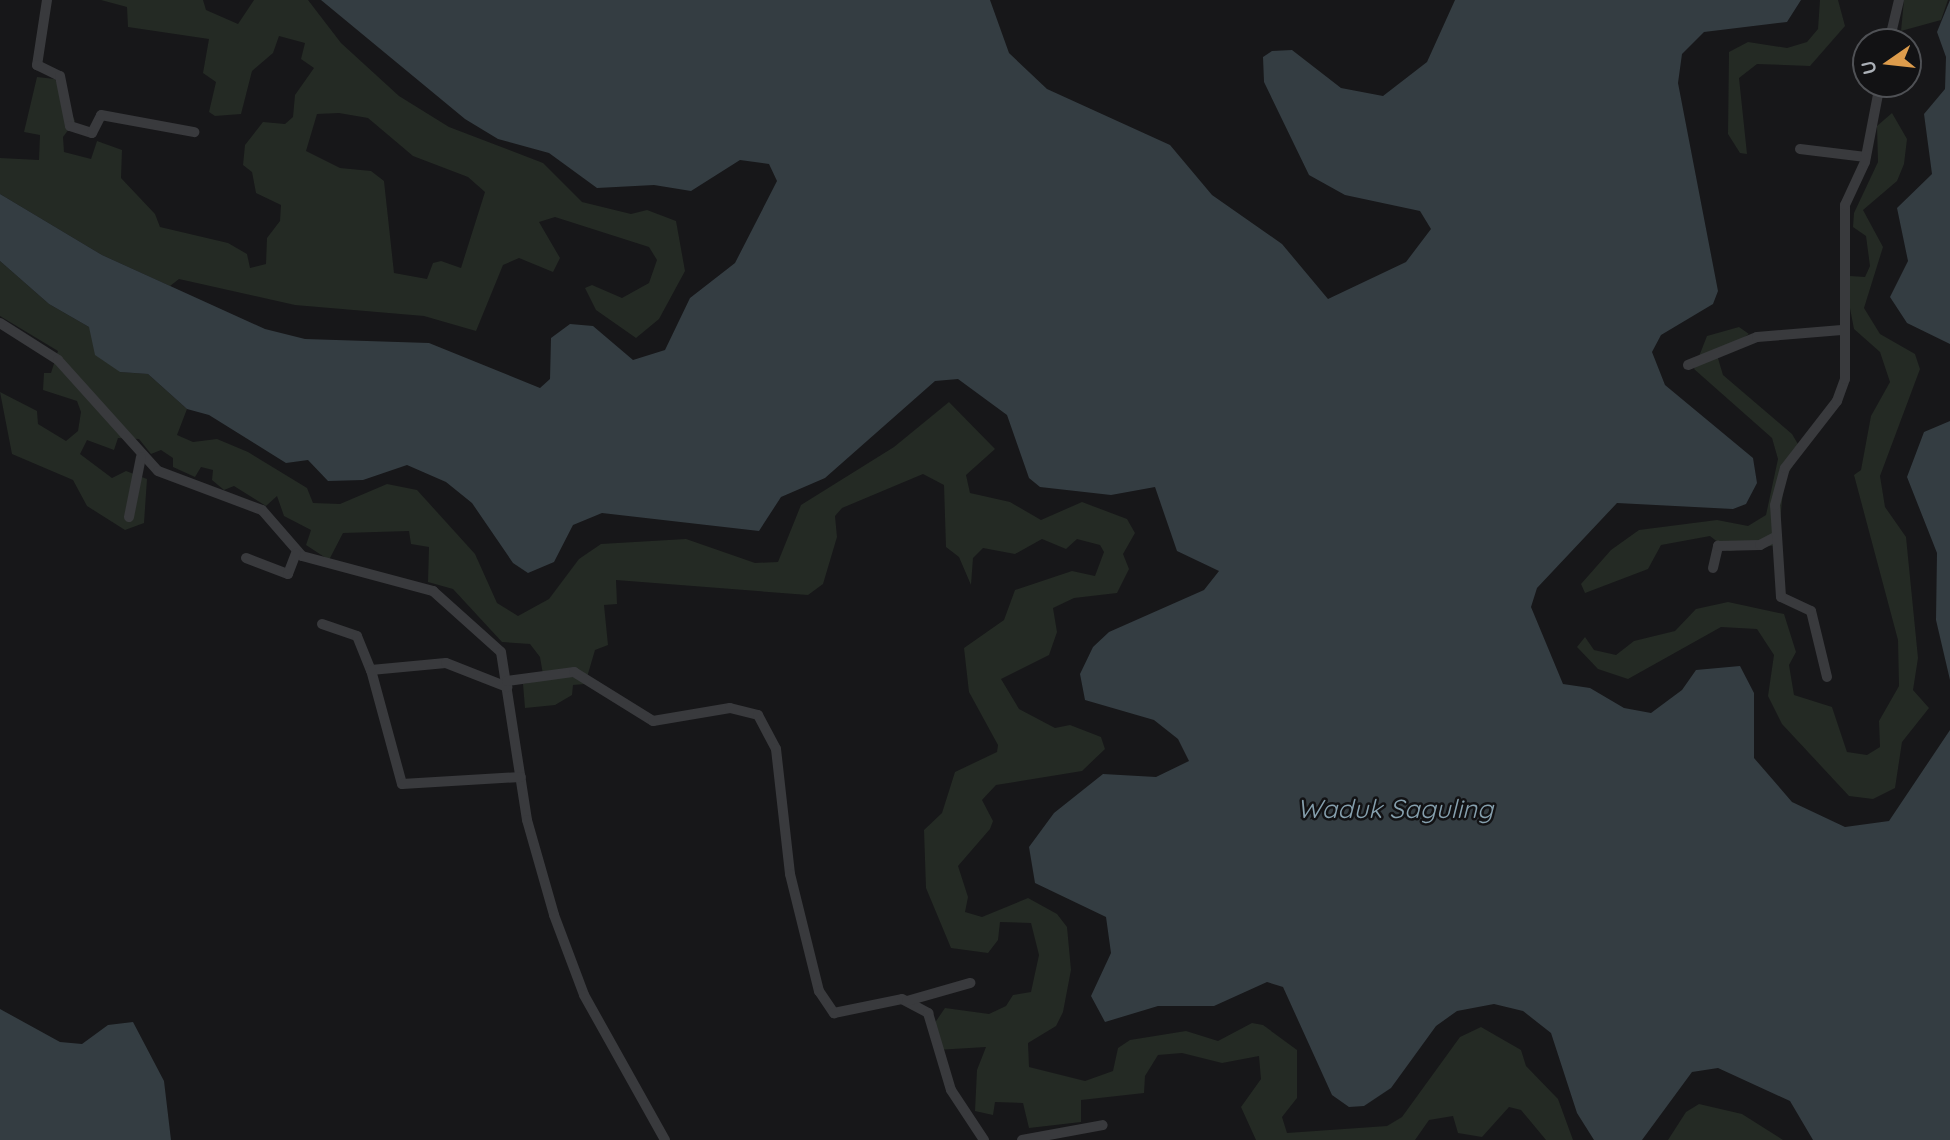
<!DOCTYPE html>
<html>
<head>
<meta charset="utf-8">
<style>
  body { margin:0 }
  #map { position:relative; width:1950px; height:1140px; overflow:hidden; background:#171719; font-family:Quicksand,sans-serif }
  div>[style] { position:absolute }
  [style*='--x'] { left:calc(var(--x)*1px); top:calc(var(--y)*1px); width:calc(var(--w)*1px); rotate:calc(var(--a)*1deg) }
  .green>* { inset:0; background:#242a24 }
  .water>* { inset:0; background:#343d42 }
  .minor>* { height:10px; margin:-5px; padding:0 5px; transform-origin:5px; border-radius:5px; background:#393a3d }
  span { translate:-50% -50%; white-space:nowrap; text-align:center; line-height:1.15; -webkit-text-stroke:5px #121214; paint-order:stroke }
  .water-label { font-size:26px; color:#86a0ae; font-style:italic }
  .north { position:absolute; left:1852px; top:28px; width:70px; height:70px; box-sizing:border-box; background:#121214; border:2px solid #4f5155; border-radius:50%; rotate:256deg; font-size:19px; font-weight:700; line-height:28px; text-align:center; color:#abb0b7 }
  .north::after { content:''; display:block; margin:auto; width:24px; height:32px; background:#dd9c4c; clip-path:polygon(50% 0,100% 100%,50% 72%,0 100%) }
</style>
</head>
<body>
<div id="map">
  <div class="green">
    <i style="clip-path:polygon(evenodd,101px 0,203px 0,206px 10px,238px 24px,254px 0,308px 0,341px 43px,399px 96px,449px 127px,543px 163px,582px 202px,631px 214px,647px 210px,676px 221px,685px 271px,659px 319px,636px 338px,596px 310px,585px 288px,592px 285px,622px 298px,649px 283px,657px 260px,649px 247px,555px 217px,539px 222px,560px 258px,553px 272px,519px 258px,503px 265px,476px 331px,424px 316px,295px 305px,179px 279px,170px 286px,102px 255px,0 194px,0 158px,39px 160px,40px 135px,24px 132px,37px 77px,55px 79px,75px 121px,63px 137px,64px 152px,91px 159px,97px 141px,122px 150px,121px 178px,155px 214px,160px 227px,228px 243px,247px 254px,250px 268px,266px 264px,267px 238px,280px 221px,281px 205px,256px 193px,252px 172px,243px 165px,245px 145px,263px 122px,285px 124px,293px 117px,295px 95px,314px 68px,301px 59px,305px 43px,279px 36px,273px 53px,252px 71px,241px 114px,215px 116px,209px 112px,216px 82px,203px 73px,209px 39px,128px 27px,127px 7px,101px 0,339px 113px,368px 118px,413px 156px,468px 177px,485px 192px,461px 268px,441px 261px,433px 263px,427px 279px,394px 273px,384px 181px,371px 171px,340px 168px,306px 151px,317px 114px,339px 113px)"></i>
    <i style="clip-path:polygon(1820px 0,1838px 0,1845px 26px,1810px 66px,1757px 64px,1739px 78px,1747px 154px,1740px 153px,1728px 134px,1729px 52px,1748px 42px,1787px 48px,1807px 42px,1818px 29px)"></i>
    <i style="clip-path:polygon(1904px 0,1948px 0,1941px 20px,1901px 31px)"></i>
    <i style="clip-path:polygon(1892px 113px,1907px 139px,1904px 164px,1897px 181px,1863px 210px,1883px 247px,1864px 308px,1880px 334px,1915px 354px,1920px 369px,1880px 476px,1885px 507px,1906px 537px,1918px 658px,1913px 690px,1929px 708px,1902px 742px,1895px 788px,1873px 799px,1849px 796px,1782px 724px,1768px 696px,1774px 655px,1757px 629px,1721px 627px,1628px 679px,1598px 669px,1577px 647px,1585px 637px,1594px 650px,1616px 655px,1634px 641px,1675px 631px,1696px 609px,1728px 602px,1784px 614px,1796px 652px,1789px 665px,1794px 695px,1832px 707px,1847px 752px,1867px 755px,1880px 747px,1879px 721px,1899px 686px,1898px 640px,1854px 475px,1861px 470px,1871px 416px,1890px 382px,1880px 352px,1854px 329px,1848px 298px,1850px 276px,1865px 277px,1870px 266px,1866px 236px,1853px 227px,1854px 213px,1878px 162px,1877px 126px)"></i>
    <i style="clip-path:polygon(0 261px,49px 304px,89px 327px,120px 372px,148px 374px,187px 409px,177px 435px,193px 442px,217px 439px,248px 452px,307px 488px,313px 503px,340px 504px,387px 484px,417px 490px,475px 554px,497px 603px,518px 616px,549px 599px,579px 559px,601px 544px,686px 539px,755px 563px,778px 562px,801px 505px,894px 447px,949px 402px,995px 449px,966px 475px,970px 493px,1010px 502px,1041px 520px,1082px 502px,1127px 519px,1135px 533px,1123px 554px,1129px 569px,1117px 593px,1074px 598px,1053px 608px,1057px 632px,1049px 655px,1001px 679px,1019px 709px,1055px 728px,1070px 725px,1101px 737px,1105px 749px,1082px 771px,996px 785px,982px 800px,993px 821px,990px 829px,958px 866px,968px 897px,965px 912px,982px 917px,1028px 898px,1057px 914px,1067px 927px,1071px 970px,1063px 1012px,1056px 1026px,1028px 1043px,1029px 1067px,1085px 1081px,1113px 1071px,1118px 1048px,1130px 1040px,1186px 1031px,1218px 1041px,1252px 1023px,1263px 1025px,1297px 1050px,1297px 1098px,1282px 1117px,1287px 1133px,1387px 1126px,1402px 1117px,1460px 1037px,1481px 1027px,1521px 1050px,1526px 1066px,1558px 1099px,1573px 1140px,1546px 1140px,1521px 1110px,1509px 1107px,1482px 1137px,1458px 1133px,1453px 1116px,1429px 1120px,1415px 1140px,1256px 1140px,1241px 1107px,1261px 1079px,1259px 1056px,1222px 1063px,1182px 1053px,1158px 1055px,1145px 1076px,1144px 1093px,1081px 1100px,1081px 1122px,1029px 1128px,1023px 1103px,995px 1102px,993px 1115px,975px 1111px,977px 1070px,986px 1047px,936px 1050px,932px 1027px,945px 1008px,989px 1014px,1006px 1006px,1013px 995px,1031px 992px,1039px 955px,1031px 923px,1000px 922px,998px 940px,988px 953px,951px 948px,926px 888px,924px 830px,942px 813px,955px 772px,997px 752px,998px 745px,969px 692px,964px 648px,1004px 620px,1015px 590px,1072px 571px,1095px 576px,1104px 552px,1100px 545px,1077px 539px,1066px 549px,1042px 539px,1015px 554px,983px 548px,973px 558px,971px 585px,959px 557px,946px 547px,944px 485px,923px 474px,842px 508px,835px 516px,837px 537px,823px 584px,808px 595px,616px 580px,617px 604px,604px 605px,608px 645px,595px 650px,585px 684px,573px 685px,572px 695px,555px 705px,525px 708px,523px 684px,544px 680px,540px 657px,530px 644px,502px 642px,453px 589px,428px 582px,429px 547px,411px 544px,409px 531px,343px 533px,329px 560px,306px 545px,311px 530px,284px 516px,277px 496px,266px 506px,234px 486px,224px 490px,212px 480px,213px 470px,201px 467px,195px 477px,173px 467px,173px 458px,161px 450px,151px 454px,139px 439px,118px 438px,114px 450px,87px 440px,80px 454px,112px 478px,126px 471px,147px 479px,144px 523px,125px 530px,87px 506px,73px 480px,12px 454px,0 392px,37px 411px,38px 424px,66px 441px,78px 431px,81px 412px,77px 401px,43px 390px,44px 373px,51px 373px,58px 351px,0 316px)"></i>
    <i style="clip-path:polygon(1739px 327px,1749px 334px,1717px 355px,1723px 375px,1792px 434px,1802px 451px,1784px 480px,1778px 545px,1729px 551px,1710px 536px,1661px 545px,1648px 569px,1585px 593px,1581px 584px,1611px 550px,1639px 530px,1717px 520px,1748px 526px,1766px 515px,1778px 459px,1772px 438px,1694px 369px,1707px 336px)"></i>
    <i style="clip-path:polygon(1699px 1104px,1742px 1114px,1783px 1140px,1668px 1140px,1686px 1112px)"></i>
  </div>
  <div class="water">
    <i style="clip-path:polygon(321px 0,990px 0,1009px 53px,1047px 89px,1170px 145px,1212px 195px,1282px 244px,1328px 299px,1406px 262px,1431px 229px,1420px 211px,1345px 195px,1309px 175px,1264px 82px,1263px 57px,1272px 51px,1292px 50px,1341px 88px,1383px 96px,1427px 62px,1455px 0,1801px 0,1787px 22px,1704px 32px,1682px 54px,1678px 83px,1718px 291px,1713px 304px,1661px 335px,1652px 352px,1665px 385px,1753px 458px,1757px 483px,1746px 504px,1733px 509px,1617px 503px,1537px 588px,1531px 607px,1563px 684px,1590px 688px,1624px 708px,1651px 713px,1682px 690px,1696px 670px,1740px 666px,1754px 693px,1754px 758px,1792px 802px,1845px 827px,1889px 821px,1950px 730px,1950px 1140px,1813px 1140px,1790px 1101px,1718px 1068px,1692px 1072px,1642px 1140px,1594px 1140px,1577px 1113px,1551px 1033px,1523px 1011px,1494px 1004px,1457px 1011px,1436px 1026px,1391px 1088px,1364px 1106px,1349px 1107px,1332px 1095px,1283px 987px,1267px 982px,1214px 1006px,1158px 1006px,1105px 1022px,1091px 996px,1111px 953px,1106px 917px,1035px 883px,1029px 847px,1054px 813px,1103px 774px,1156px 777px,1189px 761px,1178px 739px,1154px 720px,1085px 700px,1080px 674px,1093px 647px,1109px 632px,1204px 590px,1219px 571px,1177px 551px,1155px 487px,1111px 495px,1040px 487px,1029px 478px,1007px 415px,958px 379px,935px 381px,825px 478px,781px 497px,759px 531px,602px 513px,573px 525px,554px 562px,528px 573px,513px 563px,472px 503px,446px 482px,407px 465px,363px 480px,328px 481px,308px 460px,286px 463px,209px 415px,187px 409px,148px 374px,120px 372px,95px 355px,89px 327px,49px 304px,0 261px,0 194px,102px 255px,265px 329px,305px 339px,429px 343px,540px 388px,550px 379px,551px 338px,570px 324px,593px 326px,633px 360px,665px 350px,690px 298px,735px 263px,777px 181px,769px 164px,740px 160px,691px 191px,654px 185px,597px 188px,549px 153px,498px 139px,465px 119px)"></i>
    <i style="clip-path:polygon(1950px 0,1950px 344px,1907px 323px,1890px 297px,1908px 261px,1897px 208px,1932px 174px,1924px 114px,1945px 89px,1946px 57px,1937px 32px)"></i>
    <i style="clip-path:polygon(1950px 421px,1950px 680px,1936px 620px,1937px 553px,1907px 477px,1924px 432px)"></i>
    <i style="clip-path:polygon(0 1009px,60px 1042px,82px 1044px,108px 1025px,133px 1022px,164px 1081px,171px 1140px,0 1140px)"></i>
  </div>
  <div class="minor">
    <i style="--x:47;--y:0;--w:66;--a:98.7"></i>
    <i style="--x:37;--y:65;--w:25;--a:26"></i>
    <i style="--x:60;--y:76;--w:51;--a:78.7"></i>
    <i style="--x:70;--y:126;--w:23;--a:18"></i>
    <i style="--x:92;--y:133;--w:20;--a:-63"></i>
    <i style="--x:101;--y:115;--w:95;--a:10.4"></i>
    <i style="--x:1889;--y:42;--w:43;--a:-76.6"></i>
    <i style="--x:1800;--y:149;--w:66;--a:6.9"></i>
    <i style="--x:0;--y:323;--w:69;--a:32.5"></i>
    <i style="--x:58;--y:360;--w:149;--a:48"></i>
    <i style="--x:158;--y:471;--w:111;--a:20.6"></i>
    <i style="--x:262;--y:510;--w:61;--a:49"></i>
    <i style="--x:302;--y:556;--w:136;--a:15"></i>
    <i style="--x:433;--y:591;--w:91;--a:41.9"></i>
    <i style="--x:501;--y:652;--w:170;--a:81.2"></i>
    <i style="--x:527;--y:820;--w:99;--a:74.1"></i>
    <i style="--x:554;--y:915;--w:85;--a:69.4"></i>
    <i style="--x:584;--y:995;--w:166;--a:60.8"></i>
    <i style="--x:1688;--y:365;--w:74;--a:-22.1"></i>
    <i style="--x:1757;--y:337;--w:85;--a:-4.7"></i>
    <i style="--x:129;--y:517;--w:61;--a:-78.7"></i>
    <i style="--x:246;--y:558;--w:45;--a:20.9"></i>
    <i style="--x:288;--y:574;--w:22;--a:-69"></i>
    <i style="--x:1713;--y:568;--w:23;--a:-77"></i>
    <i style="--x:1718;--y:546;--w:42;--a:-1.4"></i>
    <i style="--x:1760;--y:545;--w:19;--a:-28"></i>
    <i style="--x:322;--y:624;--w:37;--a:19"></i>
    <i style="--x:357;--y:636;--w:37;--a:68"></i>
    <i style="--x:371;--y:670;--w:75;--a:-5.3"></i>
    <i style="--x:446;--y:663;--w:66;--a:21.5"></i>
    <i style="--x:371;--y:670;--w:118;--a:74.8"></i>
    <i style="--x:402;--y:784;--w:119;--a:-3.4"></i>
    <i style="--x:1827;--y:677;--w:68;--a:-103.6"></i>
    <i style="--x:1811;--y:611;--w:33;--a:-155"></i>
    <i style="--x:1781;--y:597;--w:92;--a:-93.7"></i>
    <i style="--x:1775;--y:505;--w:38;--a:-75"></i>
    <i style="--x:1785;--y:468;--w:85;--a:-52.2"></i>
    <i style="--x:1837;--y:401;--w:23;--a:-70"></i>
    <i style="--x:1845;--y:379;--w:174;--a:-90"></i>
    <i style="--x:1845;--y:205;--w:47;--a:-65.1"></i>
    <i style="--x:1865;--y:162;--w:79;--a:-79.1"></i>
    <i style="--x:507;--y:681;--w:68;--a:-7.7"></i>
    <i style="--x:574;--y:672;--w:93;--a:31.8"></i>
    <i style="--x:653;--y:721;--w:78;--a:-9.6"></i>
    <i style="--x:730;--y:708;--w:29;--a:14"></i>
    <i style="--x:758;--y:715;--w:38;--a:62"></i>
    <i style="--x:776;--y:749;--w:126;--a:83.6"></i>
    <i style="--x:790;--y:874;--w:121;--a:76.1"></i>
    <i style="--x:819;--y:991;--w:27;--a:56"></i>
    <i style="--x:834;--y:1013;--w:69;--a:-11.6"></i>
    <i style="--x:902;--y:999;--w:30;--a:28"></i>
    <i style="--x:928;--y:1013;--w:80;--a:73.4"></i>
    <i style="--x:951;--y:1090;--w:60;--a:56.6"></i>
    <i style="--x:907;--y:1001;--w:66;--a:-15.9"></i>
    <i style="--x:1022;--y:1140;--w:82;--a:-10.5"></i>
  </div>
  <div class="water-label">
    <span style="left:1395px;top:809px">Waduk Saguling</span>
  </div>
  <div class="north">U</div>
</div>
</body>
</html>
